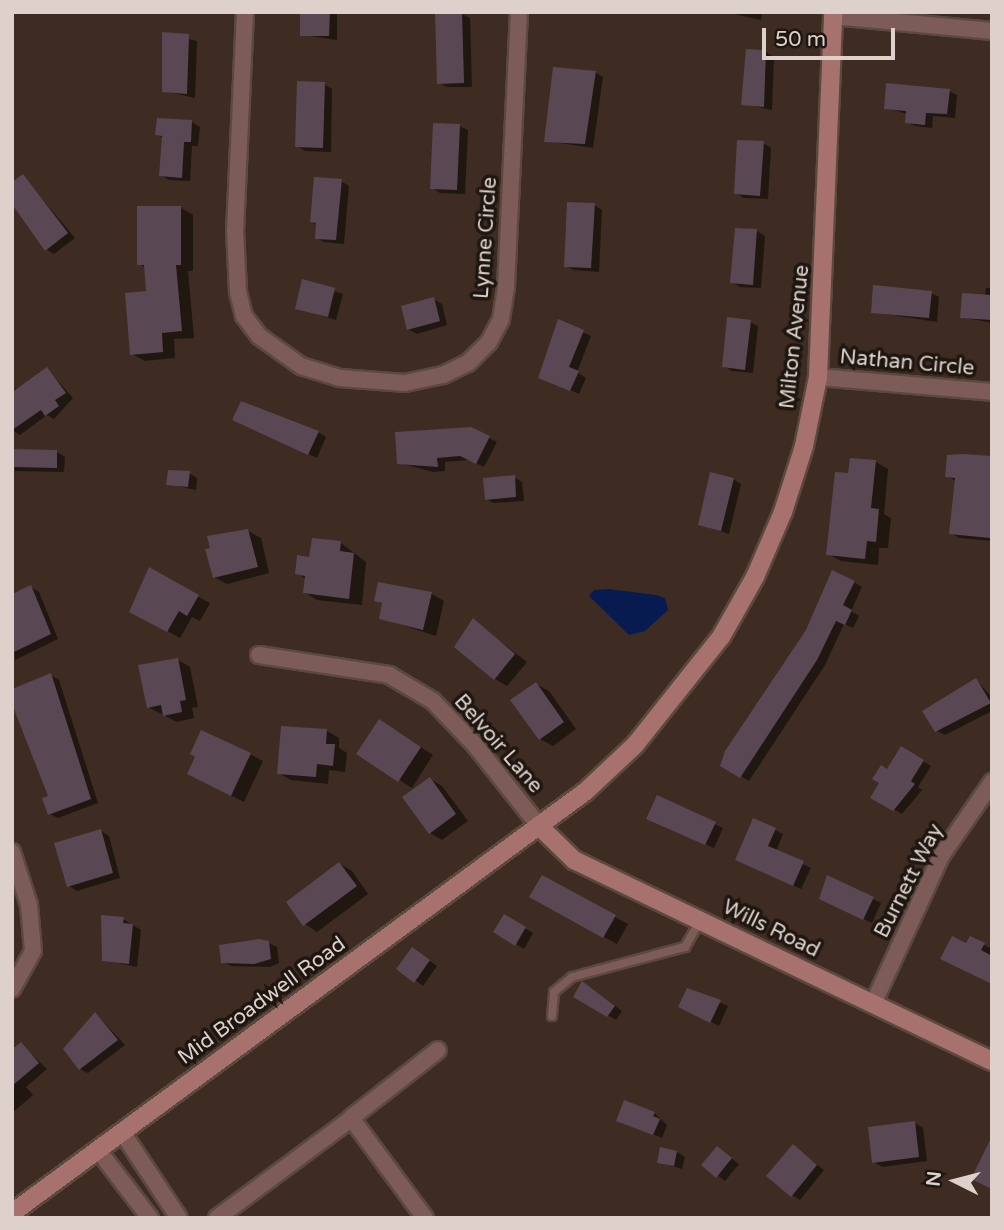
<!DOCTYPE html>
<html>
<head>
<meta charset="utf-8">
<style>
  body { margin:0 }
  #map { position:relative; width:1004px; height:1230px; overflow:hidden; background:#3e2b21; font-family:"Varela Round",sans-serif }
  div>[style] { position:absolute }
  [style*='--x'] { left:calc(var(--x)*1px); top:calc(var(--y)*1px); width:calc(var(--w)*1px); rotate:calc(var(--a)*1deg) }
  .water>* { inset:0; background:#081b50 }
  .shadow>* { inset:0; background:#0007 }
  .building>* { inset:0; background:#5a4754 }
  .roads { filter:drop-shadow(2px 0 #5b4940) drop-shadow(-2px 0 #5b4940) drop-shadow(0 2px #5b4940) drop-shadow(0 -2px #5b4940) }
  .lane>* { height:8px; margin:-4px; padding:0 4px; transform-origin:4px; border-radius:4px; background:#7d5b57 }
  .street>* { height:16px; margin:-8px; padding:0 8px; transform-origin:8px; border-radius:8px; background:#7d5b57 }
  .secondary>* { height:18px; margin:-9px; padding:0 9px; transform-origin:9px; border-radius:9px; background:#a7726d }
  span { translate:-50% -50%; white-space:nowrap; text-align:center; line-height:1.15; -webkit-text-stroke:7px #1e1611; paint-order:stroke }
  .street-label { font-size:21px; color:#ded1cb }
  .frame { position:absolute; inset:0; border:14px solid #ded1cb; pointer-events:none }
  .north { position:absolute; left:920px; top:1146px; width:70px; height:70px; -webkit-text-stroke:5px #1e1611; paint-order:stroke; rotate:276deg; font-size:19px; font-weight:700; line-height:28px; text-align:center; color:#ded1cb }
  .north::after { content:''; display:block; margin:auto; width:24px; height:32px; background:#ded1cb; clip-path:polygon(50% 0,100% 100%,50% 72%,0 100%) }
  .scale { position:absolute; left:762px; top:28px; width:133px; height:32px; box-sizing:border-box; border:4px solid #ded1cb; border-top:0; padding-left:9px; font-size:21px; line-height:24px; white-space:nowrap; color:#ded1cb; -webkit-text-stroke:5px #1e1611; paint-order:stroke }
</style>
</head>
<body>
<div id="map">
  <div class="water">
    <i style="clip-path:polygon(609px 589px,656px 595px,665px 598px,668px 610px,645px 631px,629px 635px,589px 596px,594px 590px)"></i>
  </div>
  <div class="shadow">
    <i style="clip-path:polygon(302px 12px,337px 12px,337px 40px,302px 35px)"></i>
    <i style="clip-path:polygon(762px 12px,761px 20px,730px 13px,730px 12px)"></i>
    <i style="clip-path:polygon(462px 14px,470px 18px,472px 87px,447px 87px,439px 83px)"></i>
    <i style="clip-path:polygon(163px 34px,197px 41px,195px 98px,164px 91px)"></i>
    <i style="clip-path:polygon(766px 52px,774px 57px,772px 110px,743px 104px)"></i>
    <i style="clip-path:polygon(595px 72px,603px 77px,593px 148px,546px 141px)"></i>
    <i style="clip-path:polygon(324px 84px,332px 89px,331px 152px,305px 151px,297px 146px)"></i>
    <i style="clip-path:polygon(949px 91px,957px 95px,955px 118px,933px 116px,932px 128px,915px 126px,907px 122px,908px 114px,886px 108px)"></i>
    <i style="clip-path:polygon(192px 122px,200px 127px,198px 146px,192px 146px,190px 181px,169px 180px,161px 175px,163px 138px,157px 134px)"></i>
    <i style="clip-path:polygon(459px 126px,468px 130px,465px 194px,440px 193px,432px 188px)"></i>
    <i style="clip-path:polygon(763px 143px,771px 148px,768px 199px,744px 198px,736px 193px)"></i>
    <i style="clip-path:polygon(23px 176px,75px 238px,54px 254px,46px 249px)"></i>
    <i style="clip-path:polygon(341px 181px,349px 186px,344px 244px,324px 242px,316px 238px,317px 225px,312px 222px)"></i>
    <i style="clip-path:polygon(594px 205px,602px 210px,599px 272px,574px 270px,565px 266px)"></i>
    <i style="clip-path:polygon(180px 207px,193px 215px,193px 271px,188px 271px,194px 338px,174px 339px,175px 358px,145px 361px,132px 354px,148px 293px,146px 268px,139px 264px)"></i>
    <i style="clip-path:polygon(757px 231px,765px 236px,761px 288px,740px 287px,732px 282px)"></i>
    <i style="clip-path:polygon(303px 282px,343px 294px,336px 320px,297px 308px)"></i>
    <i style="clip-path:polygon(986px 288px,992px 288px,992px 323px,962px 317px,985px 296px)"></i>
    <i style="clip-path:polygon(931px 293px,939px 297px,937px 322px,872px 312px)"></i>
    <i style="clip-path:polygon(433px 299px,442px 304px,447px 325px,417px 334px,408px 329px)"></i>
    <i style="clip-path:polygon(559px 322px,591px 336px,577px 372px,586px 378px,579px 394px,540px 377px)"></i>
    <i style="clip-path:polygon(750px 322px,758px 326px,753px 373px,732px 371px,724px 366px)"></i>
    <i style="clip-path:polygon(47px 369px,73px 398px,54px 419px,47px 415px,20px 435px,12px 430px,12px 391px)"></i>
    <i style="clip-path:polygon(242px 424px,318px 432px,326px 437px,317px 458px)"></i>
    <i style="clip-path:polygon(489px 438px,497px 442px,484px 467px,470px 460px,445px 462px,445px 471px,433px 472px,399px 463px)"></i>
    <i style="clip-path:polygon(12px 451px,57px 452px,65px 457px,64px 472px,15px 471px)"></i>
    <i style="clip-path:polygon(992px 458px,992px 541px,959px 538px,951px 533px,956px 481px,947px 476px)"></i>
    <i style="clip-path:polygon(876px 462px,888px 469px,884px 514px,891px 518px,888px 548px,879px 548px,878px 565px,841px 561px,828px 554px,850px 475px)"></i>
    <i style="clip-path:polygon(189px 473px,197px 478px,196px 490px,168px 484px)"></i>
    <i style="clip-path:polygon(514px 477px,522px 482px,524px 501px,494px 503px,486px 499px)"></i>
    <i style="clip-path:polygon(733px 479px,741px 484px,729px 534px,700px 524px)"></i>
    <i style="clip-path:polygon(248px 531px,261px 538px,269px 573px,227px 584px,214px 577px)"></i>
    <i style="clip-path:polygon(341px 543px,366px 562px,362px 605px,317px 600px,304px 592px,306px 579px,297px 573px,311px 559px)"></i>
    <i style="clip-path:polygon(150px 570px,210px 603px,200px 621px,192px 617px,180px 638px,131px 611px)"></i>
    <i style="clip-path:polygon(854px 582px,862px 587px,851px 611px,859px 616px,853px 628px,844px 624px,825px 665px,749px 781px,722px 765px,749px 715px,753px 717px)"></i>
    <i style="clip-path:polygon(379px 584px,432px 594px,444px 601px,436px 636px,381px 618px,384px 605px,376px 600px)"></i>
    <i style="clip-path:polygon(31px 587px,39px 592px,58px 639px,15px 660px,12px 596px)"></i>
    <i style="clip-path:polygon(473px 621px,527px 662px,507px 686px,495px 679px)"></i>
    <i style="clip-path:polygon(178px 660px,190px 667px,198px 707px,192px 708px,194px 718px,177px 722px,148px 707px)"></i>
    <i style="clip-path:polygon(51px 675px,59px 680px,98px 803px,58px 818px,50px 814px)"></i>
    <i style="clip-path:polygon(976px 680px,992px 697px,992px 711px,945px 735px,937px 731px)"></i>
    <i style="clip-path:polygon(536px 684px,549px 691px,576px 729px,553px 746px,540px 739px)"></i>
    <i style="clip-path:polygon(392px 728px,433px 755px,412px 788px,359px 754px)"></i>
    <i style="clip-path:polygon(327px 731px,339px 738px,339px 748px,347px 753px,345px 772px,329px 770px,328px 784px,291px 780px,279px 773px)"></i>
    <i style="clip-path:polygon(901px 748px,931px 766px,918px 787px,922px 790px,902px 814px,873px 797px)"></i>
    <i style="clip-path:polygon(250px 754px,263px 761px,244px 802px,202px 781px,197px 756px)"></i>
    <i style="clip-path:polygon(430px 779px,442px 786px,468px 821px,442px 840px,430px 833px)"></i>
    <i style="clip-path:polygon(658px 797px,723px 828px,714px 848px,657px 823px)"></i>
    <i style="clip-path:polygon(754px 820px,783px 834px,776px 851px,811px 868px,801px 889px,745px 864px)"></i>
    <i style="clip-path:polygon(101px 831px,109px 836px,120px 878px,77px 891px,69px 886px)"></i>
    <i style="clip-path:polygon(340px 864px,352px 871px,368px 894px,317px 932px,305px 924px)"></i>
    <i style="clip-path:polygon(542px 877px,628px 924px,617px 944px,532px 897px)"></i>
    <i style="clip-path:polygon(828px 877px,881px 903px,872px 923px,820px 898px)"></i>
    <i style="clip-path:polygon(504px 916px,533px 933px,524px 949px,495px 931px)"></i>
    <i style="clip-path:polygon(123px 919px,141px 930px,137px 967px,104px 960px)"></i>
    <i style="clip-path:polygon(269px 943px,277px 947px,279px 963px,270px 967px,231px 966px,222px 961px)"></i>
    <i style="clip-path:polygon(967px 945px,984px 945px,992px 949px,989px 956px)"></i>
    <i style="clip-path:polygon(420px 954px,437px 966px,423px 986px,398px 968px)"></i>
    <i style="clip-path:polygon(591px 988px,622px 1011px,616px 1020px,576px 996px)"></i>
    <i style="clip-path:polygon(688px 990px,728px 1006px,719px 1026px,688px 1010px)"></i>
    <i style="clip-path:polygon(96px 1014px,125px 1045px,88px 1073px,80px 1069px)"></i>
    <i style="clip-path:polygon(21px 1044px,47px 1069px,26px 1087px,33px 1095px,12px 1113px,12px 1051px)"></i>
    <i style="clip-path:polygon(654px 1113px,667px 1125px,662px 1138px,618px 1120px)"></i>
    <i style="clip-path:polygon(915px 1123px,923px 1128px,927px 1161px,882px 1167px,874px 1162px)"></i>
    <i style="clip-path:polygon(793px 1146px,824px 1170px,800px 1200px,792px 1195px)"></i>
    <i style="clip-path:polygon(717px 1148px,739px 1164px,725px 1181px,704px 1165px)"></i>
    <i style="clip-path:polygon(677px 1152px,685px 1157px,682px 1169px,659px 1162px)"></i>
  </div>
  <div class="building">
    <i style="clip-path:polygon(300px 12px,330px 12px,329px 36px,300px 36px)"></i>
    <i style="clip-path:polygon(435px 12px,462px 12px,464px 83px,437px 84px)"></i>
    <i style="clip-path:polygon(162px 32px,189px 34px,187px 94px,162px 92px)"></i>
    <i style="clip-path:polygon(746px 49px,766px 50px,764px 107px,741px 105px)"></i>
    <i style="clip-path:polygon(553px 67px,596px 71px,585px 144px,544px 142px)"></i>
    <i style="clip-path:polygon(297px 81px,325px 82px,323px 148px,295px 147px)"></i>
    <i style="clip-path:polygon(886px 83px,950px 89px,947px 114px,926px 113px,925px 125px,905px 123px,906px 111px,884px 109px)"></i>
    <i style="clip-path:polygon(157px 118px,192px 120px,191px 142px,184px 142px,182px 178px,159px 176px,162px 136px,155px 135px)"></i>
    <i style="clip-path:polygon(433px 123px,460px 124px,457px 190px,430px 189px)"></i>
    <i style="clip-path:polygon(737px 140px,764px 141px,760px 196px,734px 194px)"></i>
    <i style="clip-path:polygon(23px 174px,68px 233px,45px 251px,12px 204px,12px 182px)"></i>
    <i style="clip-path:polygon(314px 177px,342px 179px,336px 240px,315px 239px,316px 223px,310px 222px)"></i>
    <i style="clip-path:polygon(567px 202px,595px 203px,591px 268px,564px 267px)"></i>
    <i style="clip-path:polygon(137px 206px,181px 206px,181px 265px,176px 265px,182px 331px,162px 333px,163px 352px,130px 355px,125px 293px,146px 291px,144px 265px,137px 265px)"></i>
    <i style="clip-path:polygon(735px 228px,757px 229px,753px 285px,730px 283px)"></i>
    <i style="clip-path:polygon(302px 279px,335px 288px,328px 317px,295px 309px)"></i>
    <i style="clip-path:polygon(873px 285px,932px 291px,929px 318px,871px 313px)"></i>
    <i style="clip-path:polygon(962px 293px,992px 295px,992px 320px,960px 318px)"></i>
    <i style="clip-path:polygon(434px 297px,440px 321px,407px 330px,401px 306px)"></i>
    <i style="clip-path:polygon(727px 317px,751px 320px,745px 370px,722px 367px)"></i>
    <i style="clip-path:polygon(558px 319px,584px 330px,569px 367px,579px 371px,570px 391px,538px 378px)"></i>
    <i style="clip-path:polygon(47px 367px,66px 393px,55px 400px,59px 406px,45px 416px,41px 410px,12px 430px,12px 392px)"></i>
    <i style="clip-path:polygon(241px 401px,319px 431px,308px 455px,232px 420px)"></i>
    <i style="clip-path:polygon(471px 427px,490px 436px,476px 464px,460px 456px,437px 458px,438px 467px,397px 464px,395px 432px)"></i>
    <i style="clip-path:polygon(12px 449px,57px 450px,57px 468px,12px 467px)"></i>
    <i style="clip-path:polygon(963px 454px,992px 456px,990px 538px,949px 534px,955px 478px,945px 477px,947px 455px)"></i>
    <i style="clip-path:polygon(850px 458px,876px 460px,871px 508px,879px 509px,876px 542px,867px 541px,865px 559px,826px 555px,835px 472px,848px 473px)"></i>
    <i style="clip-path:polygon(168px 470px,190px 471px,188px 487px,166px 485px)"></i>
    <i style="clip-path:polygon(710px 472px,734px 478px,721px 531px,698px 525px)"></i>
    <i style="clip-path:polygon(515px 475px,516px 497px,485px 500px,483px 478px)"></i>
    <i style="clip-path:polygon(248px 529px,258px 567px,213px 578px,205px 549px,210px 548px,207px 536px)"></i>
    <i style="clip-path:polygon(312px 538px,341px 541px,340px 551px,354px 553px,349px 599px,303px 593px,305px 576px,295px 574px,297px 555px,309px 557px)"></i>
    <i style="clip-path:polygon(149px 567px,199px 595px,187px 616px,179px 611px,167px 632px,129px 612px)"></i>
    <i style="clip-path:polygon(832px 570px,855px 581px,843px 605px,852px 610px,845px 625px,836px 621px,817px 660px,740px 778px,720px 766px,725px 751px,806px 630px)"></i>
    <i style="clip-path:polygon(378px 582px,432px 592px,423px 630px,379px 619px,382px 603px,374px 601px)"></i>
    <i style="clip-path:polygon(31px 585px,51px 634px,12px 653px,12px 594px)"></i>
    <i style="clip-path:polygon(473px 618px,515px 654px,494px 680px,454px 647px)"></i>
    <i style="clip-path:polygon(178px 658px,186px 700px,180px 701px,182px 712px,163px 716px,161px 705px,147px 708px,138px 665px)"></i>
    <i style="clip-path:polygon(51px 673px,91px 799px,48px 815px,42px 798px,48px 796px,12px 704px,12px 689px)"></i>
    <i style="clip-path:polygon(976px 678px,991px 703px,935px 732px,922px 711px)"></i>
    <i style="clip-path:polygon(536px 682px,564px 722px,539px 740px,510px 700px)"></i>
    <i style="clip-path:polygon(379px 719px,421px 747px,398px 782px,356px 754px)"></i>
    <i style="clip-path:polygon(281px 726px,327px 729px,326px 744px,335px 744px,333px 766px,317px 764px,316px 777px,277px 774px)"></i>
    <i style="clip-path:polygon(201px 730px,251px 753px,231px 796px,187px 774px,195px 757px,190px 754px)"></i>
    <i style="clip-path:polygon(901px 746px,924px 760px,911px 781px,915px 784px,893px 811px,870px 798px,879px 783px,872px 779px,881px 765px,887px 769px)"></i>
    <i style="clip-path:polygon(430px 777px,456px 814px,429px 834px,402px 797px)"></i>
    <i style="clip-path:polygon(657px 795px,716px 822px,705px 845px,646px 819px)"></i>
    <i style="clip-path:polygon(753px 818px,776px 828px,768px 846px,804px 861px,793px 886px,735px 860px)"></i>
    <i style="clip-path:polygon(101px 829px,113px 873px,67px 887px,54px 843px)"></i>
    <i style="clip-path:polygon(339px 862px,357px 886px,303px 926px,286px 902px)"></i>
    <i style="clip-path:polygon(542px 875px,616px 915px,603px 938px,529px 897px)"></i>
    <i style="clip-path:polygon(827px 875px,874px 897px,863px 920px,819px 899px)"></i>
    <i style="clip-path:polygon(504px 914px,526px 927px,515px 946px,493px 932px)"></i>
    <i style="clip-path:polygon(101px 915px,124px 917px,123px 923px,133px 924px,129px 964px,102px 961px)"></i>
    <i style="clip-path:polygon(952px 936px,966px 943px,970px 936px,985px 943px,981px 950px,992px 956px,992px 984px,940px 959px)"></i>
    <i style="clip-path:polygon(259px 939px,269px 941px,271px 959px,254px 964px,221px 963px,219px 945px)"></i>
    <i style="clip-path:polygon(412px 947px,430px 960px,414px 983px,396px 969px)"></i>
    <i style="clip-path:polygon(582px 981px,615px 1006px,607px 1017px,573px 997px)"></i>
    <i style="clip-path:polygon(687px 988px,721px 1000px,710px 1023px,678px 1007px)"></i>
    <i style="clip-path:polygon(95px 1012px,118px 1040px,79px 1070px,63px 1049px)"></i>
    <i style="clip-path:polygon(21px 1042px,39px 1063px,12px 1086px,12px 1049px)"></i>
    <i style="clip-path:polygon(624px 1100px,655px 1112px,653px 1116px,660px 1119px,653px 1135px,616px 1121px)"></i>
    <i style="clip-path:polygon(915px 1121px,919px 1157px,872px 1163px,868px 1127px)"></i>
    <i style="clip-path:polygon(992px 1136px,992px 1189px,971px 1179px)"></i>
    <i style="clip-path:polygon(793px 1144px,817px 1165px,791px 1197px,766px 1176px)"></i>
    <i style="clip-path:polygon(717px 1146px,732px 1158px,716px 1178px,701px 1165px)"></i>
    <i style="clip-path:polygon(660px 1147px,677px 1151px,674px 1166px,657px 1163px)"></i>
  </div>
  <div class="roads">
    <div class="lane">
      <i style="--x:552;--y:1016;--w:24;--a:-85"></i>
      <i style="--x:554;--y:992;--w:23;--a:-40"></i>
      <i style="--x:572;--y:977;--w:117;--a:-14.9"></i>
      <i style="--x:685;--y:947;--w:30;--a:-60"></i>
    </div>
    <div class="street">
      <i style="--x:245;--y:12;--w:218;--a:92.6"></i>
      <i style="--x:235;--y:230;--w:62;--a:87.2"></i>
      <i style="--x:238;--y:292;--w:25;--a:76"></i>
      <i style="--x:244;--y:316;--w:25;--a:53"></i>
      <i style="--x:259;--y:336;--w:52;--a:35.5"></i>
      <i style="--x:301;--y:366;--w:41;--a:17.1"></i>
      <i style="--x:340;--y:378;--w:65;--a:4.4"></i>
      <i style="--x:405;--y:383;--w:39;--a:-12"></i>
      <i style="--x:443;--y:375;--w:28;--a:-26"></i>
      <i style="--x:468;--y:363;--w:30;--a:-45"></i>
      <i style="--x:489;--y:342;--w:26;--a:-62"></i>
      <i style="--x:501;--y:319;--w:32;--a:-81"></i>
      <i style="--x:506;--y:287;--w:275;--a:-87.3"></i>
      <i style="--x:833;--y:16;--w:160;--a:5.4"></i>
      <i style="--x:818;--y:377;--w:175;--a:4.9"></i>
      <i style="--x:259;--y:655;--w:132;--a:8.7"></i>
      <i style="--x:389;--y:675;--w:51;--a:30.6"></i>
      <i style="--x:433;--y:701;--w:61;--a:46.3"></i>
      <i style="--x:475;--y:745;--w:103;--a:51.7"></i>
      <i style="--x:12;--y:852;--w:56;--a:72.2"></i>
      <i style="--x:29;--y:905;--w:46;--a:85"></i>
      <i style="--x:33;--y:951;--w:43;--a:118.9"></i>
      <i style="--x:873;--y:1004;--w:163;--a:-65.3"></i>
      <i style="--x:941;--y:856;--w:90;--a:-55.4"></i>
      <i style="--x:122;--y:1132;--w:103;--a:56.5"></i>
      <i style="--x:98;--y:1150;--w:86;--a:52.6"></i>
      <i style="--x:217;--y:1218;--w:168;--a:-36.5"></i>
      <i style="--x:425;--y:1218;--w:124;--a:-126.5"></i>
      <i style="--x:351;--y:1118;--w:110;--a:-38"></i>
    </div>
    <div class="secondary">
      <i style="--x:539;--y:826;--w:49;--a:44.2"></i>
      <i style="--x:574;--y:860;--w:464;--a:25.7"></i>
      <i style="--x:12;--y:1213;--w:712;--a:-36.32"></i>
      <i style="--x:586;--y:791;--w:67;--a:-43.2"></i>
      <i style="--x:635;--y:745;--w:138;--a:-51.5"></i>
      <i style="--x:721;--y:637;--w:69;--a:-60.5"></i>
      <i style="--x:755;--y:577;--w:71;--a:-66.7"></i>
      <i style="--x:783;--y:512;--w:69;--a:-72.3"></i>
      <i style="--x:804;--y:446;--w:70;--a:-78.5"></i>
      <i style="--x:818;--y:377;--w:365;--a:-87.6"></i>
    </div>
  </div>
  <div class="street-label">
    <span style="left:486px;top:238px;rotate:-86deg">Lynne Circle</span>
    <span style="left:795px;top:337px;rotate:-84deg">Milton Avenue</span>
    <span style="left:907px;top:363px;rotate:5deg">Nathan Circle</span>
    <span style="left:498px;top:744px;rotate:49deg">Belvoir Lane</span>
    <span style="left:909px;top:881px;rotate:-63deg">Burnett Way</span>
    <span style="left:771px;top:929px;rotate:26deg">Wills Road</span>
    <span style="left:262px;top:1001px;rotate:-36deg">Mid Broadwell Road</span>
  </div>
  <div class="frame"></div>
  <div class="north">N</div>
  <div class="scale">50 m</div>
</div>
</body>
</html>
